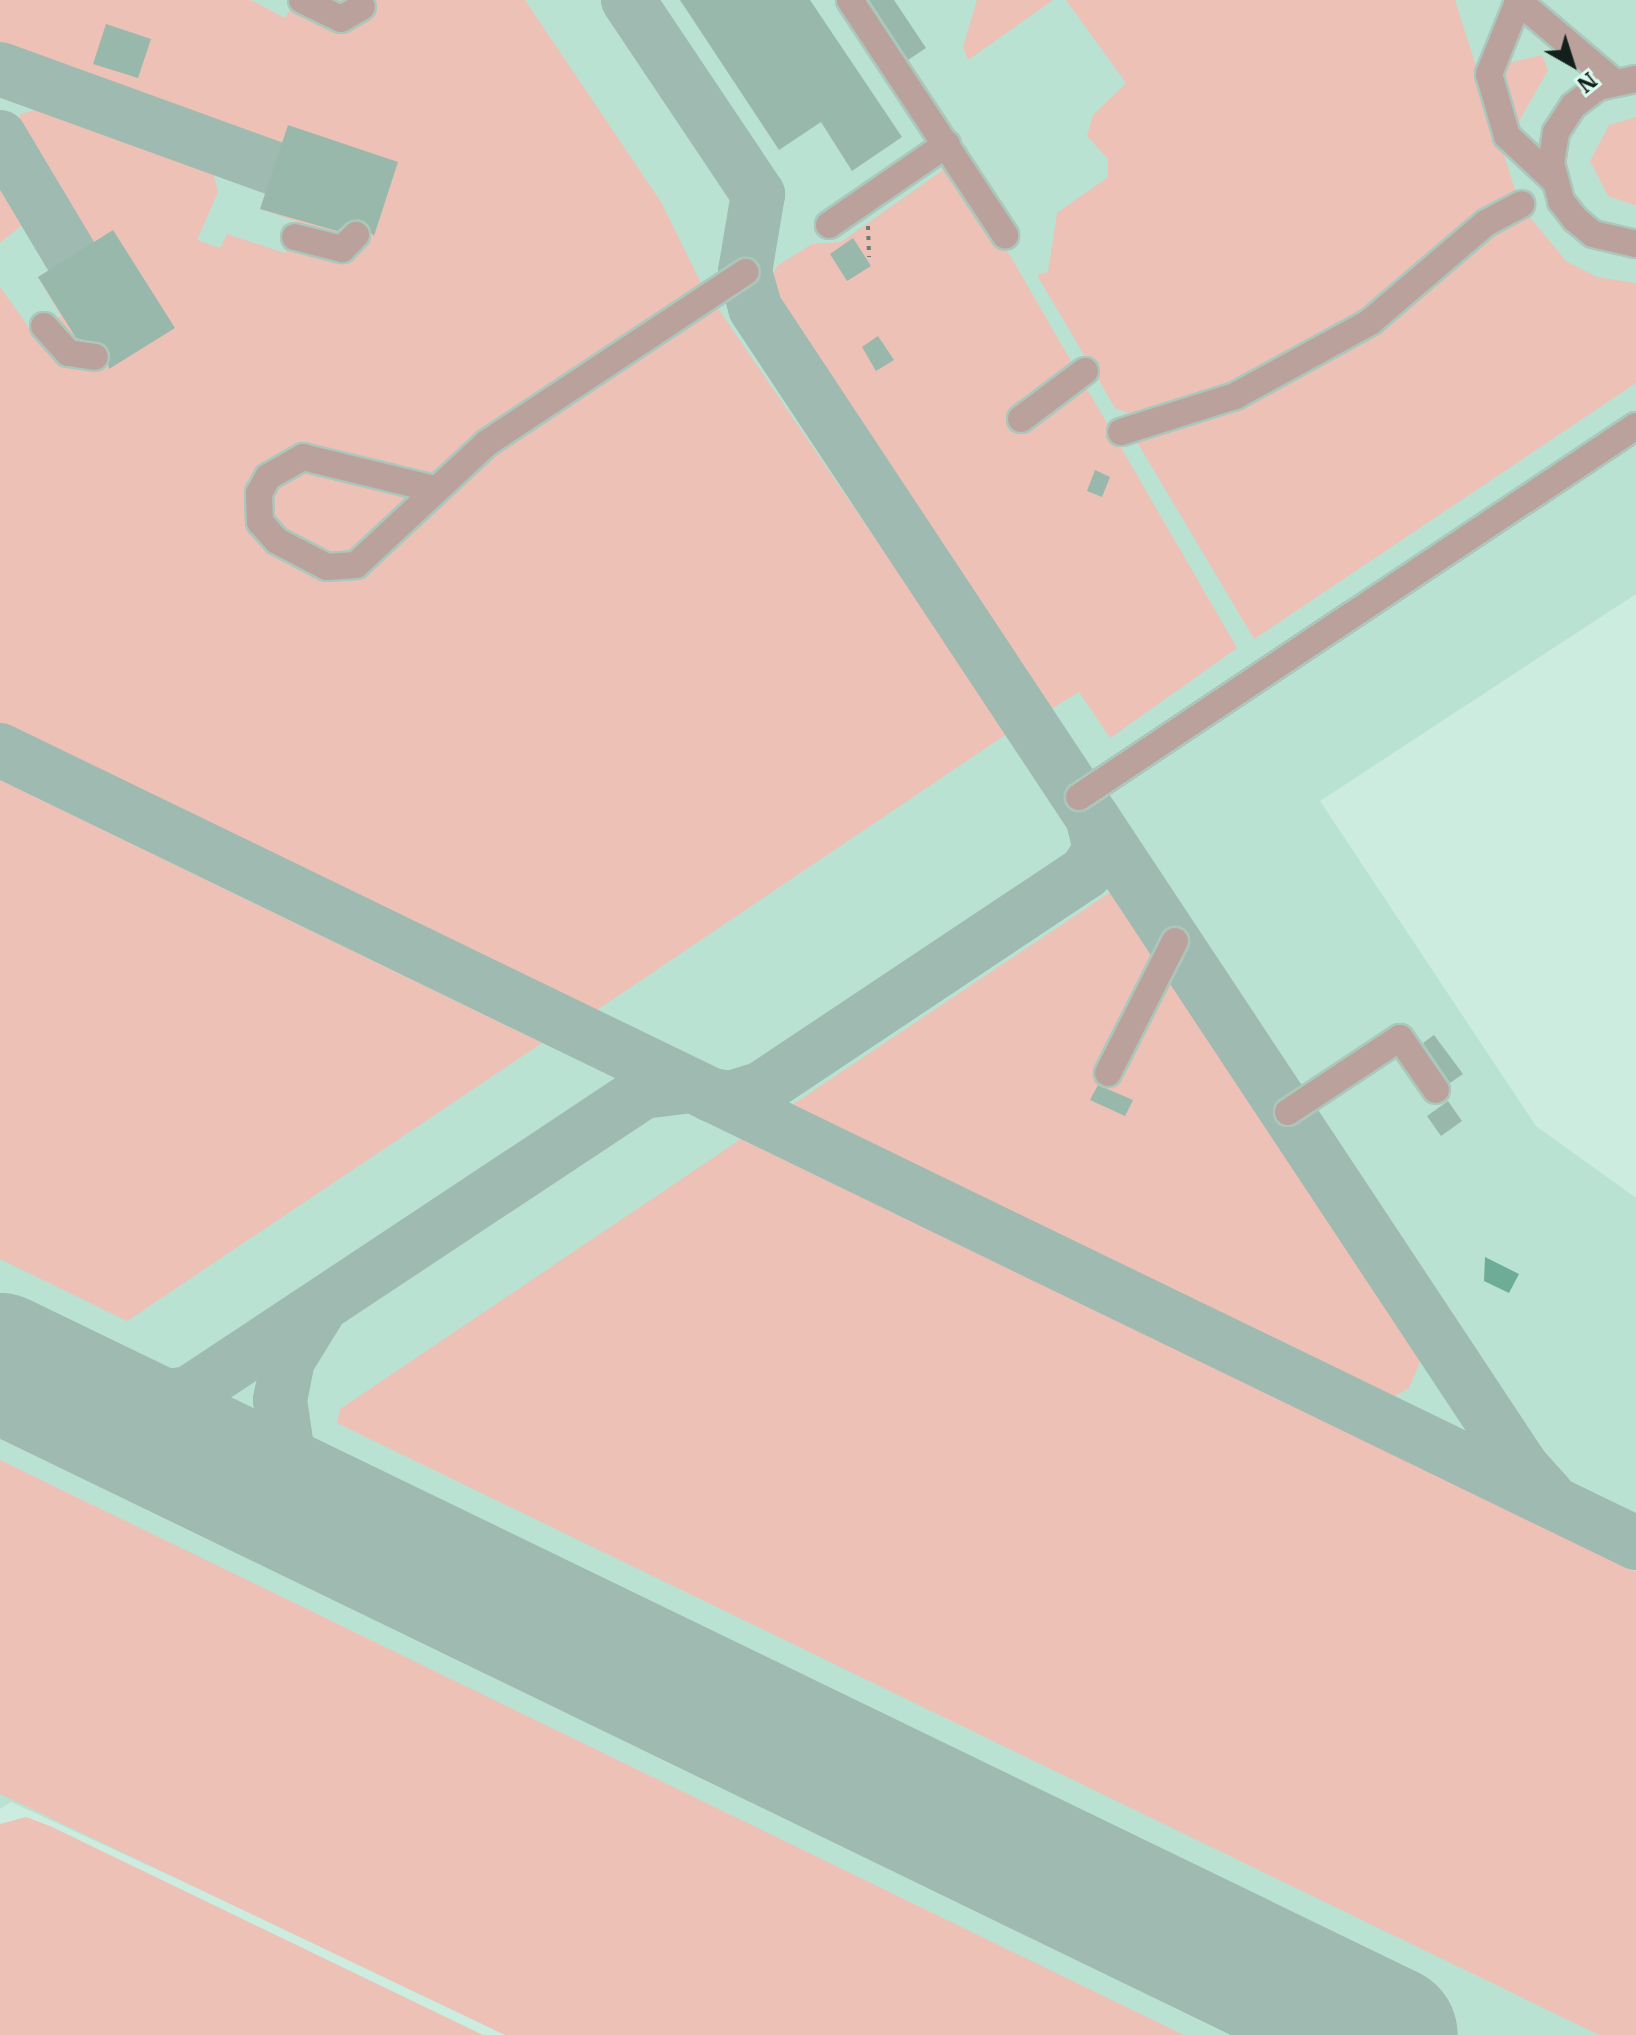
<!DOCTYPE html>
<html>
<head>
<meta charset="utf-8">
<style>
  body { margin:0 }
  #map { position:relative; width:1636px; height:2035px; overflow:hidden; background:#ccece0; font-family:"IBM Plex Serif",serif }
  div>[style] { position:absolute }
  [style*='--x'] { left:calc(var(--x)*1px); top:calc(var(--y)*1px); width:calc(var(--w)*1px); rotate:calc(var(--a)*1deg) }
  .built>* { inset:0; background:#bae2d3 }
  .green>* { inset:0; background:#edc1b6 }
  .water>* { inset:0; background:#6fac98 }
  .taxiway>* { height:54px; margin:-27px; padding:0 27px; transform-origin:27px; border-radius:27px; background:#9fbab0 }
  .runway>* { height:138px; margin:-69px; padding:0 69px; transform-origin:69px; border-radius:69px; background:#9fbab0 }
  .building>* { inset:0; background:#99b8ac }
  .path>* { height:4px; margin-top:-2px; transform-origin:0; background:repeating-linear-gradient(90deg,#697e76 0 4px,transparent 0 10px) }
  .roads { filter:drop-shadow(2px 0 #abc7bc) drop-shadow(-2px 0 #abc7bc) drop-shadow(0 2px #abc7bc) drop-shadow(0 -2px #abc7bc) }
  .minor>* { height:26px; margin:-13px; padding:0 13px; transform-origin:13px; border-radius:13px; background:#bba19b }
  span { translate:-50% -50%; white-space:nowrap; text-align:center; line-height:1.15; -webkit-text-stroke:6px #d9faed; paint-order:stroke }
  .north { position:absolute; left:1532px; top:24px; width:80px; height:80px; -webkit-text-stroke:6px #d9faed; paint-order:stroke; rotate:141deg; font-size:22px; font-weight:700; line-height:32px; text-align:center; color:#131f1a }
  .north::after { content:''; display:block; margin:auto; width:28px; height:36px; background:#131f1a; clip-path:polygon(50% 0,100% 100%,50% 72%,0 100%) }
</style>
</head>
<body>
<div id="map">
  <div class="built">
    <i style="clip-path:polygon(0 0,1636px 0,1636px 594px,1320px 801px,1536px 1126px,1636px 1198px,1636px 2035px,515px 2035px,11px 1802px,0 1809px)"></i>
  </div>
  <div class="green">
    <i style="clip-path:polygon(0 0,251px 0,285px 18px,296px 0,525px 0,661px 202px,702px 285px,1008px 733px,594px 1012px,0 724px,0 287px,33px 333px,61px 316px,38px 277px,84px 248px,16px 137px,20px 114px,51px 106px,211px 164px,218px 192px,197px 240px,220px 248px,227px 234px,285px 253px,298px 222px,260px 209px,278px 153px,0 56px)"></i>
    <i style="clip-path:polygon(977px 0,1053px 0,968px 60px,963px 47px)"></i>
    <i style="clip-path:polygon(1066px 0,1455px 0,1517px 196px,1366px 311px,1268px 367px,1186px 403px,1135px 416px,1115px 408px,1037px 275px,1048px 272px,1057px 213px,1108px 177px,1108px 159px,1087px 136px,1093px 115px,1126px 83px)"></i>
    <i style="clip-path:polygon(1542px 55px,1548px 70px,1517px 125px,1499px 65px)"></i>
    <i style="clip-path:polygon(1636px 117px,1636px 205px,1634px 205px,1608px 196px,1590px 161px,1609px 125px)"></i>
    <i style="clip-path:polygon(947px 167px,964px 176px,1237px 648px,1110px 738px,1079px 692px,1051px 709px,774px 300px,769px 282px,777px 266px,812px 244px,841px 242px)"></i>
    <i style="clip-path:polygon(0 174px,28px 220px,0 243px)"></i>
    <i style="clip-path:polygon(1524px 210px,1566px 261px,1597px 277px,1636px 283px,1636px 383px,1254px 639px,1137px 442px,1228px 413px,1389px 323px)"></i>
    <i style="clip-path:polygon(0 780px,542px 1043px,127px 1321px,0 1259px)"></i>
    <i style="clip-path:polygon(1112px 891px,1416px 1349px,1420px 1362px,1409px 1388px,1391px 1398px,789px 1107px)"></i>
    <i style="clip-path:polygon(741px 1139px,1636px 1572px,1636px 2035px,1599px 2035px,337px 1423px,340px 1409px)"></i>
    <i style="clip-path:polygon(0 1460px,1184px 2035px,505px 2035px,0 1794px)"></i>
    <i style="clip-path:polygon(26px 1817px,50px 1826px,483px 2035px,0 2035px,0 1824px)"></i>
  </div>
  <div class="water">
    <i style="clip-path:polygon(1485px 1257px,1519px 1274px,1509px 1293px,1484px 1281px)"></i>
  </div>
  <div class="taxiway">
    <i style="--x:628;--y:0;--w:234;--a:56.2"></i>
    <i style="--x:758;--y:194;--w:79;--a:99.5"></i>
    <i style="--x:745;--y:272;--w:37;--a:74"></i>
    <i style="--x:755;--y:308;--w:1390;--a:56.5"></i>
    <i style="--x:1522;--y:1467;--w:39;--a:48"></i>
    <i style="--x:0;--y:69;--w:291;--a:19.9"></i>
    <i style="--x:0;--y:137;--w:139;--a:59.2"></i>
    <i style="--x:0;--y:750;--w:1818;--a:25.86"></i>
    <i style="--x:711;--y:1095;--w:19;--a:9"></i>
    <i style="--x:730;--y:1098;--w:34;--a:-17"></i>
    <i style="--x:762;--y:1088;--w:389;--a:-33.7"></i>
    <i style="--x:1086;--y:872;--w:26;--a:-58"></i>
    <i style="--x:1100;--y:850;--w:32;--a:-103"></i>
    <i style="--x:317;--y:1313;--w:55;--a:121.7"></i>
    <i style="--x:288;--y:1360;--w:41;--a:101.3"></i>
    <i style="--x:280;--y:1400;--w:55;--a:81.6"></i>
    <i style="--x:288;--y:1454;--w:37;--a:63"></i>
    <i style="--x:305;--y:1487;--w:56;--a:41.4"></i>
    <i style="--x:347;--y:1524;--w:194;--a:26.3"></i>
    <i style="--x:0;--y:1357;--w:121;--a:23.4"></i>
    <i style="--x:111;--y:1405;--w:79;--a:-8.7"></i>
    <i style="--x:189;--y:1393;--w:545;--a:-33.54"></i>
    <i style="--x:643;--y:1092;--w:49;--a:-7"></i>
  </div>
  <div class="runway">
    <i style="--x:0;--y:1362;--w:1543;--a:25.85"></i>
  </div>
  <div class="building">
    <i style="clip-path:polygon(680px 0,810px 0,902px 137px,852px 171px,821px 122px,779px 150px)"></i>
    <i style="clip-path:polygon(869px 0,894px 0,926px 48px,908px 60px)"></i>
    <i style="clip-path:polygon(106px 24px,151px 39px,138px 78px,93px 64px)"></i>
    <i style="clip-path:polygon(288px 125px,398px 162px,374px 236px,359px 219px,337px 231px,260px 209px)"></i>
    <i style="clip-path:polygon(113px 230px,175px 328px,109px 369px,105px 345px,76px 338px,38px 277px)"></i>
    <i style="clip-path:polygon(853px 238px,871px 266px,847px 281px,830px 254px)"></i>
    <i style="clip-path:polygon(878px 336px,894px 360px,876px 371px,862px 347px)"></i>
    <i style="clip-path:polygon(1095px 470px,1110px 477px,1102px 497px,1087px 491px)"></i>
    <i style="clip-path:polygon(1434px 1035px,1463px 1074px,1450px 1083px,1423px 1043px)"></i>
    <i style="clip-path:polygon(1098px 1085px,1133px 1100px,1125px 1116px,1090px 1100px)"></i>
    <i style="clip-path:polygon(1448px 1101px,1462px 1121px,1441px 1136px,1427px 1116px)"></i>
  </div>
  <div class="path">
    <i style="--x:868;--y:226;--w:31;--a:88"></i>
  </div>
  <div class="roads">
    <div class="minor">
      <i style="--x:302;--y:0;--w:43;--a:26"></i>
      <i style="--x:341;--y:19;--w:24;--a:-30"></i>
      <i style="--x:850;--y:0;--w:282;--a:56.6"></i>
      <i style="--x:1517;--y:0;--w:126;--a:40.2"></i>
      <i style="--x:1518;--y:2;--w:78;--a:111.9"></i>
      <i style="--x:1489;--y:74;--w:65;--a:73.8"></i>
      <i style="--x:1507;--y:136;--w:63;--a:43.1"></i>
      <i style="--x:1636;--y:79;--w:39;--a:168"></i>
      <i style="--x:1598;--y:87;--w:31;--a:143"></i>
      <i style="--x:1573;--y:106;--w:31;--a:123"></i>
      <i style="--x:1556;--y:132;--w:31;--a:99"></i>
      <i style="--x:1551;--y:163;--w:39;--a:75"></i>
      <i style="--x:1561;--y:201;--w:23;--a:52"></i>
      <i style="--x:1575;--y:219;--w:23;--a:40"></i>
      <i style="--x:1593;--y:234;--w:44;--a:13.1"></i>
      <i style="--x:829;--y:225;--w:143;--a:-34.5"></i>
      <i style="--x:295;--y:237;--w:49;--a:14.3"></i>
      <i style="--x:342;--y:249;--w:20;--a:-45"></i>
      <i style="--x:44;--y:326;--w:36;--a:48"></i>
      <i style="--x:68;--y:353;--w:27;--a:8"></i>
      <i style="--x:1021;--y:419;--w:80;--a:-36.9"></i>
      <i style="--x:1121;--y:432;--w:120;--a:-17.5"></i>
      <i style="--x:1235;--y:396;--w:154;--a:-28.7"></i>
      <i style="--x:1370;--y:322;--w:153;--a:-40.5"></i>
      <i style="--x:1486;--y:223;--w:40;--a:-28"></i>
      <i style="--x:434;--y:489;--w:135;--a:-166.3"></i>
      <i style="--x:303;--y:457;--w:40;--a:150.3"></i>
      <i style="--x:268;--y:477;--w:18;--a:119"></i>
      <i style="--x:259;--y:493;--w:29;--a:88"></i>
      <i style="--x:260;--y:522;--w:25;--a:48"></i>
      <i style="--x:277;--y:541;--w:56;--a:27.5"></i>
      <i style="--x:327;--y:567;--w:29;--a:-4"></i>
      <i style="--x:356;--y:565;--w:179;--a:-43"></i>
      <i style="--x:487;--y:443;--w:310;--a:-33.5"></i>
      <i style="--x:1079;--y:797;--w:669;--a:-33.67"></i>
      <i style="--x:1108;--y:1073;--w:148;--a:-63.1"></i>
      <i style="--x:1288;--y:1112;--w:134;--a:-33.5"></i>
      <i style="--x:1400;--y:1038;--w:63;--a:55.3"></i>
    </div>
  </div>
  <div class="north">N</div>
</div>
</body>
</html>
